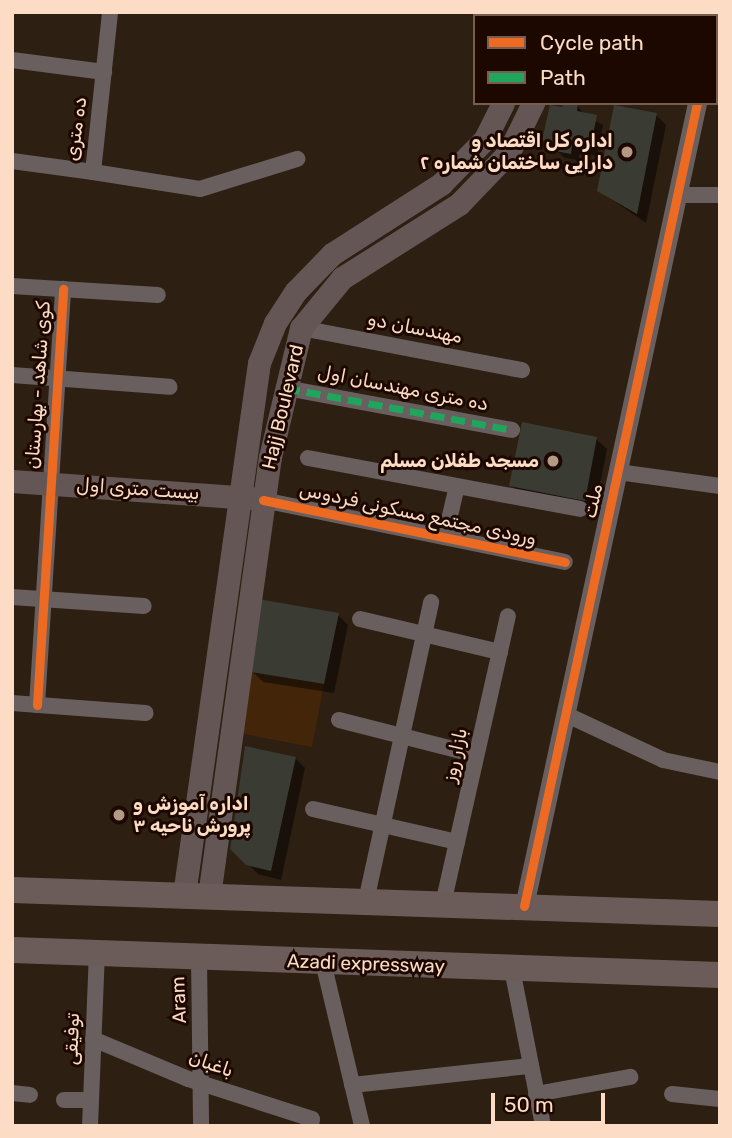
<!DOCTYPE html>
<html>
<head>
<meta charset="utf-8">
<style>
  body { margin:0 }
  #map { position:relative; width:732px; height:1138px; overflow:hidden; background:#2d1f11; font-family:Rubik,Vazirmatn,sans-serif }
  div>[style] { position:absolute }
  [style*='--x'] { left:calc(var(--x)*1px); top:calc(var(--y)*1px); width:calc(var(--w)*1px); rotate:calc(var(--a)*1deg) }
  .built>* { inset:0; background:#43260a }
  .shadow>* { inset:0; background:#0007 }
  .building>* { inset:0; background:#3a3b33 }
  .minor>* { height:16px; margin:-8px; padding:0 8px; transform-origin:8px; border-radius:8px; background:#6a5f5f }
  .tertiary>* { height:19px; margin:-9.5px; padding:0 9.5px; transform-origin:9.5px; border-radius:9.5px; background:#6a5f5f }
  .secondary>* { height:23px; margin:-11.5px; padding:0 11.5px; transform-origin:11.5px; border-radius:11.5px; background:#645654 }
  .trunk>* { height:26px; margin:-13px; padding:0 13px; transform-origin:13px; border-radius:13px; background:#6b5c59 }
  .quiet>* { height:7px; margin-top:-3.5px; transform-origin:0; background:repeating-linear-gradient(90deg,#20a55d 0 14px,transparent 0 21px) }
  .cycleway>* { height:9px; margin:-4.5px; padding:0 4.5px; transform-origin:4.5px; border-radius:4.5px; background:#ed6a23 }
  .dots>* { width:19px; height:19px; translate:-50% -50%; box-sizing:border-box; border:4px solid #1d0800; border-radius:50% }
  span { translate:-50% -50%; white-space:nowrap; text-align:center; line-height:1.15; -webkit-text-stroke:6px #1d0800; paint-order:stroke }
  .street-label { font-size:19px; color:#fcdcc4 }
  .poi-label { font-size:19px; color:#fcdcc4; font-weight:700 }
  .right { translate:-100% -50%; text-align:right }
  .left { translate:0 -50%; text-align:left }
  .frame { position:absolute; inset:0; border:14px solid #fcdcc4; pointer-events:none }
  .legend { position:absolute; left:473px; top:14px; width:245px; height:91px; box-sizing:border-box; background:#1d0800; border:2px solid #765d4e; margin:0; padding:9px 12px; list-style:none; font-size:21px; color:#fcdcc4 }
  .legend li { display:flex; align-items:center; gap:14px; height:35px }
  .legend b { width:35px; border:2px solid #765d4e }
  .scale { position:absolute; left:491px; top:1093px; width:114px; height:32px; box-sizing:border-box; border:4px solid #fcdcc4; border-top:0; padding-left:9px; font-size:21px; line-height:24px; white-space:nowrap; color:#fcdcc4; -webkit-text-stroke:5px #1d0800; paint-order:stroke }
</style>
</head>
<body>
<div id="map">
  <div class="built">
    <i style="clip-path:polygon(251px 672px,324px 684px,312px 747px,239px 733px)"></i>
  </div>
  <div class="shadow">
    <i style="clip-path:polygon(577px 105px,584px 115px,603px 125px,597px 156px,580px 152px,578px 160px,565px 158px,544px 140px,563px 109px)"></i>
    <i style="clip-path:polygon(656px 115px,666px 125px,646px 223px,599px 191px)"></i>
    <i style="clip-path:polygon(596px 439px,607px 449px,595px 510px,521px 496px,511px 485px)"></i>
    <i style="clip-path:polygon(338px 615px,348px 625px,334px 693px,263px 682px,252px 671px)"></i>
    <i style="clip-path:polygon(295px 758px,305px 768px,281px 880px,258px 874px,232px 848px)"></i>
  </div>
  <div class="building">
    <i style="clip-path:polygon(563px 103px,578px 103px,577px 111px,597px 115px,590px 149px,572px 146px,571px 154px,555px 151px,557px 143px,542px 140px,550px 105px,562px 107px)"></i>
    <i style="clip-path:polygon(614px 105px,657px 113px,637px 214px,597px 191px)"></i>
    <i style="clip-path:polygon(522px 422px,597px 437px,585px 501px,509px 486px)"></i>
    <i style="clip-path:polygon(258px 599px,339px 613px,324px 684px,251px 672px)"></i>
    <i style="clip-path:polygon(245px 746px,296px 757px,271px 871px,246px 865px,230px 849px)"></i>
  </div>
  <div class="minor">
    <i style="--x:716;--y:55;--w:4;--a:0"></i>
    <i style="--x:12;--y:60;--w:93;--a:7.4"></i>
    <i style="--x:12;--y:161;--w:82;--a:7.7"></i>
    <i style="--x:93;--y:172;--w:161;--a:-83.9"></i>
    <i style="--x:93;--y:172;--w:108;--a:9"></i>
    <i style="--x:200;--y:189;--w:102;--a:-17.2"></i>
    <i style="--x:678;--y:195;--w:42;--a:0"></i>
    <i style="--x:12;--y:286;--w:146;--a:3.5"></i>
    <i style="--x:301;--y:328;--w:225;--a:10.8"></i>
    <i style="--x:12;--y:375;--w:158;--a:4.3"></i>
    <i style="--x:286;--y:388;--w:230;--a:10.5"></i>
    <i style="--x:308;--y:458;--w:277;--a:10.6"></i>
    <i style="--x:618;--y:472;--w:103;--a:7.8"></i>
    <i style="--x:263;--y:500;--w:308;--a:11.6"></i>
    <i style="--x:445;--y:537;--w:52;--a:-76.8"></i>
    <i style="--x:12;--y:597;--w:132;--a:3.9"></i>
    <i style="--x:360;--y:619;--w:144;--a:13.3"></i>
    <i style="--x:12;--y:703;--w:134;--a:4.3"></i>
    <i style="--x:37;--y:705;--w:417;--a:-86.4"></i>
    <i style="--x:565;--y:714;--w:108;--a:25.1"></i>
    <i style="--x:663;--y:760;--w:58;--a:11.9"></i>
    <i style="--x:339;--y:720;--w:141;--a:14.3"></i>
    <i style="--x:313;--y:809;--w:148;--a:12.9"></i>
    <i style="--x:366;--y:901;--w:306;--a:-77.7"></i>
    <i style="--x:443;--y:904;--w:295;--a:-77.3"></i>
    <i style="--x:199;--y:957;--w:169;--a:89.3"></i>
    <i style="--x:323;--y:962;--w:169;--a:76.6"></i>
    <i style="--x:512;--y:969;--w:160;--a:78.8"></i>
    <i style="--x:93;--y:1039;--w:103;--a:22.8"></i>
    <i style="--x:188;--y:1079;--w:130;--a:17.9"></i>
    <i style="--x:312;--y:1119;--w:7;--a:98"></i>
    <i style="--x:352;--y:1085;--w:180;--a:-6.1"></i>
    <i style="--x:12;--y:1093;--w:18;--a:6"></i>
    <i style="--x:536;--y:1094;--w:96;--a:-10.3"></i>
    <i style="--x:672;--y:1094;--w:48;--a:5.9"></i>
    <i style="--x:64;--y:1100;--w:27;--a:0"></i>
    <i style="--x:90;--y:1126;--w:173;--a:-87.7"></i>
  </div>
  <div class="tertiary">
    <i style="--x:716;--y:16;--w:4;--a:-76"></i>
    <i style="--x:524;--y:906;--w:821;--a:-77.84"></i>
  </div>
  <div class="secondary">
    <i style="--x:529;--y:16;--w:4;--a:-76"></i>
    <i style="--x:558;--y:16;--w:4;--a:-90"></i>
    <i style="--x:12;--y:481;--w:239;--a:4.1"></i>
    <i style="--x:184;--y:895;--w:537;--a:-81.98"></i>
    <i style="--x:259;--y:363;--w:43;--a:-68.2"></i>
    <i style="--x:275;--y:323;--w:38;--a:-57"></i>
    <i style="--x:296;--y:291;--w:52;--a:-45.8"></i>
    <i style="--x:332;--y:254;--w:130;--a:-32.7"></i>
    <i style="--x:441;--y:184;--w:63;--a:-45.6"></i>
    <i style="--x:485;--y:139;--w:40;--a:-63.4"></i>
    <i style="--x:209;--y:896;--w:443;--a:-82.1"></i>
    <i style="--x:270;--y:457;--w:133;--a:-76.5"></i>
    <i style="--x:301;--y:328;--w:65;--a:-50.6"></i>
    <i style="--x:342;--y:278;--w:138;--a:-32.3"></i>
    <i style="--x:459;--y:204;--w:72;--a:-46.1"></i>
    <i style="--x:509;--y:152;--w:55;--a:-63.9"></i>
  </div>
  <div class="trunk">
    <i style="--x:12;--y:890;--w:708;--a:1.94"></i>
    <i style="--x:12;--y:950;--w:708;--a:2.02"></i>
  </div>
  <div class="quiet">
    <i style="--x:286;--y:388;--w:230;--a:10.5"></i>
  </div>
  <div class="cycleway">
    <i style="--x:263;--y:500;--w:308;--a:11.6"></i>
    <i style="--x:37;--y:705;--w:417;--a:-86.4"></i>
    <i style="--x:524;--y:906;--w:821;--a:-77.84"></i>
  </div>
  <div class="dots">
    <i style="left:627px;top:152px;background:#b49a85"></i>
    <i style="left:553px;top:461px;background:#b49a85"></i>
    <i style="left:119px;top:815px;background:#b49a85"></i>
  </div>
  <div class="street-label">
    <span style="left:76px;top:129px;rotate:-82deg">ده متری</span>
    <span style="left:415px;top:328px;rotate:11deg">مهندسان دو</span>
    <span style="left:38px;top:385px;rotate:-86deg">کوی شاهد - بهارستان</span>
    <span style="left:403px;top:388px;rotate:11deg">ده متری مهندسان اول</span>
    <span style="left:283px;top:407px;rotate:-77deg">Hajj Boulevard</span>
    <span style="left:138px;top:489px;rotate:4deg">بیست متری اول</span>
    <span style="left:593px;top:501px;rotate:-78deg">ملت</span>
    <span style="left:418px;top:514px;rotate:12deg">ورودی مجتمع مسکونی فردوس</span>
    <span style="left:455px;top:755px;rotate:-77deg">بازار روز</span>
    <span style="left:366px;top:964px;rotate:2deg">Azadi expressway</span>
    <span style="left:179px;top:1000px;rotate:-92deg">Aram</span>
    <span style="left:72px;top:1039px;rotate:-88deg">توفیقی</span>
    <span style="left:211px;top:1064px;rotate:19deg">باغبان</span>
  </div>
  <div class="poi-label">
    <span class="right" style="left:613px;top:152px">اداره کل اقتصاد و<br>دارایی ساختمان شماره ۲</span>
    <span class="right" style="left:539px;top:461px">مسجد طفلان مسلم</span>
    <span class="left" style="left:133px;top:815px">اداره آموزش و<br>پرورش ناحیه ۳</span>
  </div>
  <div class="frame"></div>
  <ul class="legend">
  <li><b style="height:9px;background:#ed6a23"></b>Cycle path</li>
  <li><b style="height:9px;background:#20a55d"></b>Path</li>
  </ul>
  <div class="scale">50 m</div>
</div>
</body>
</html>
